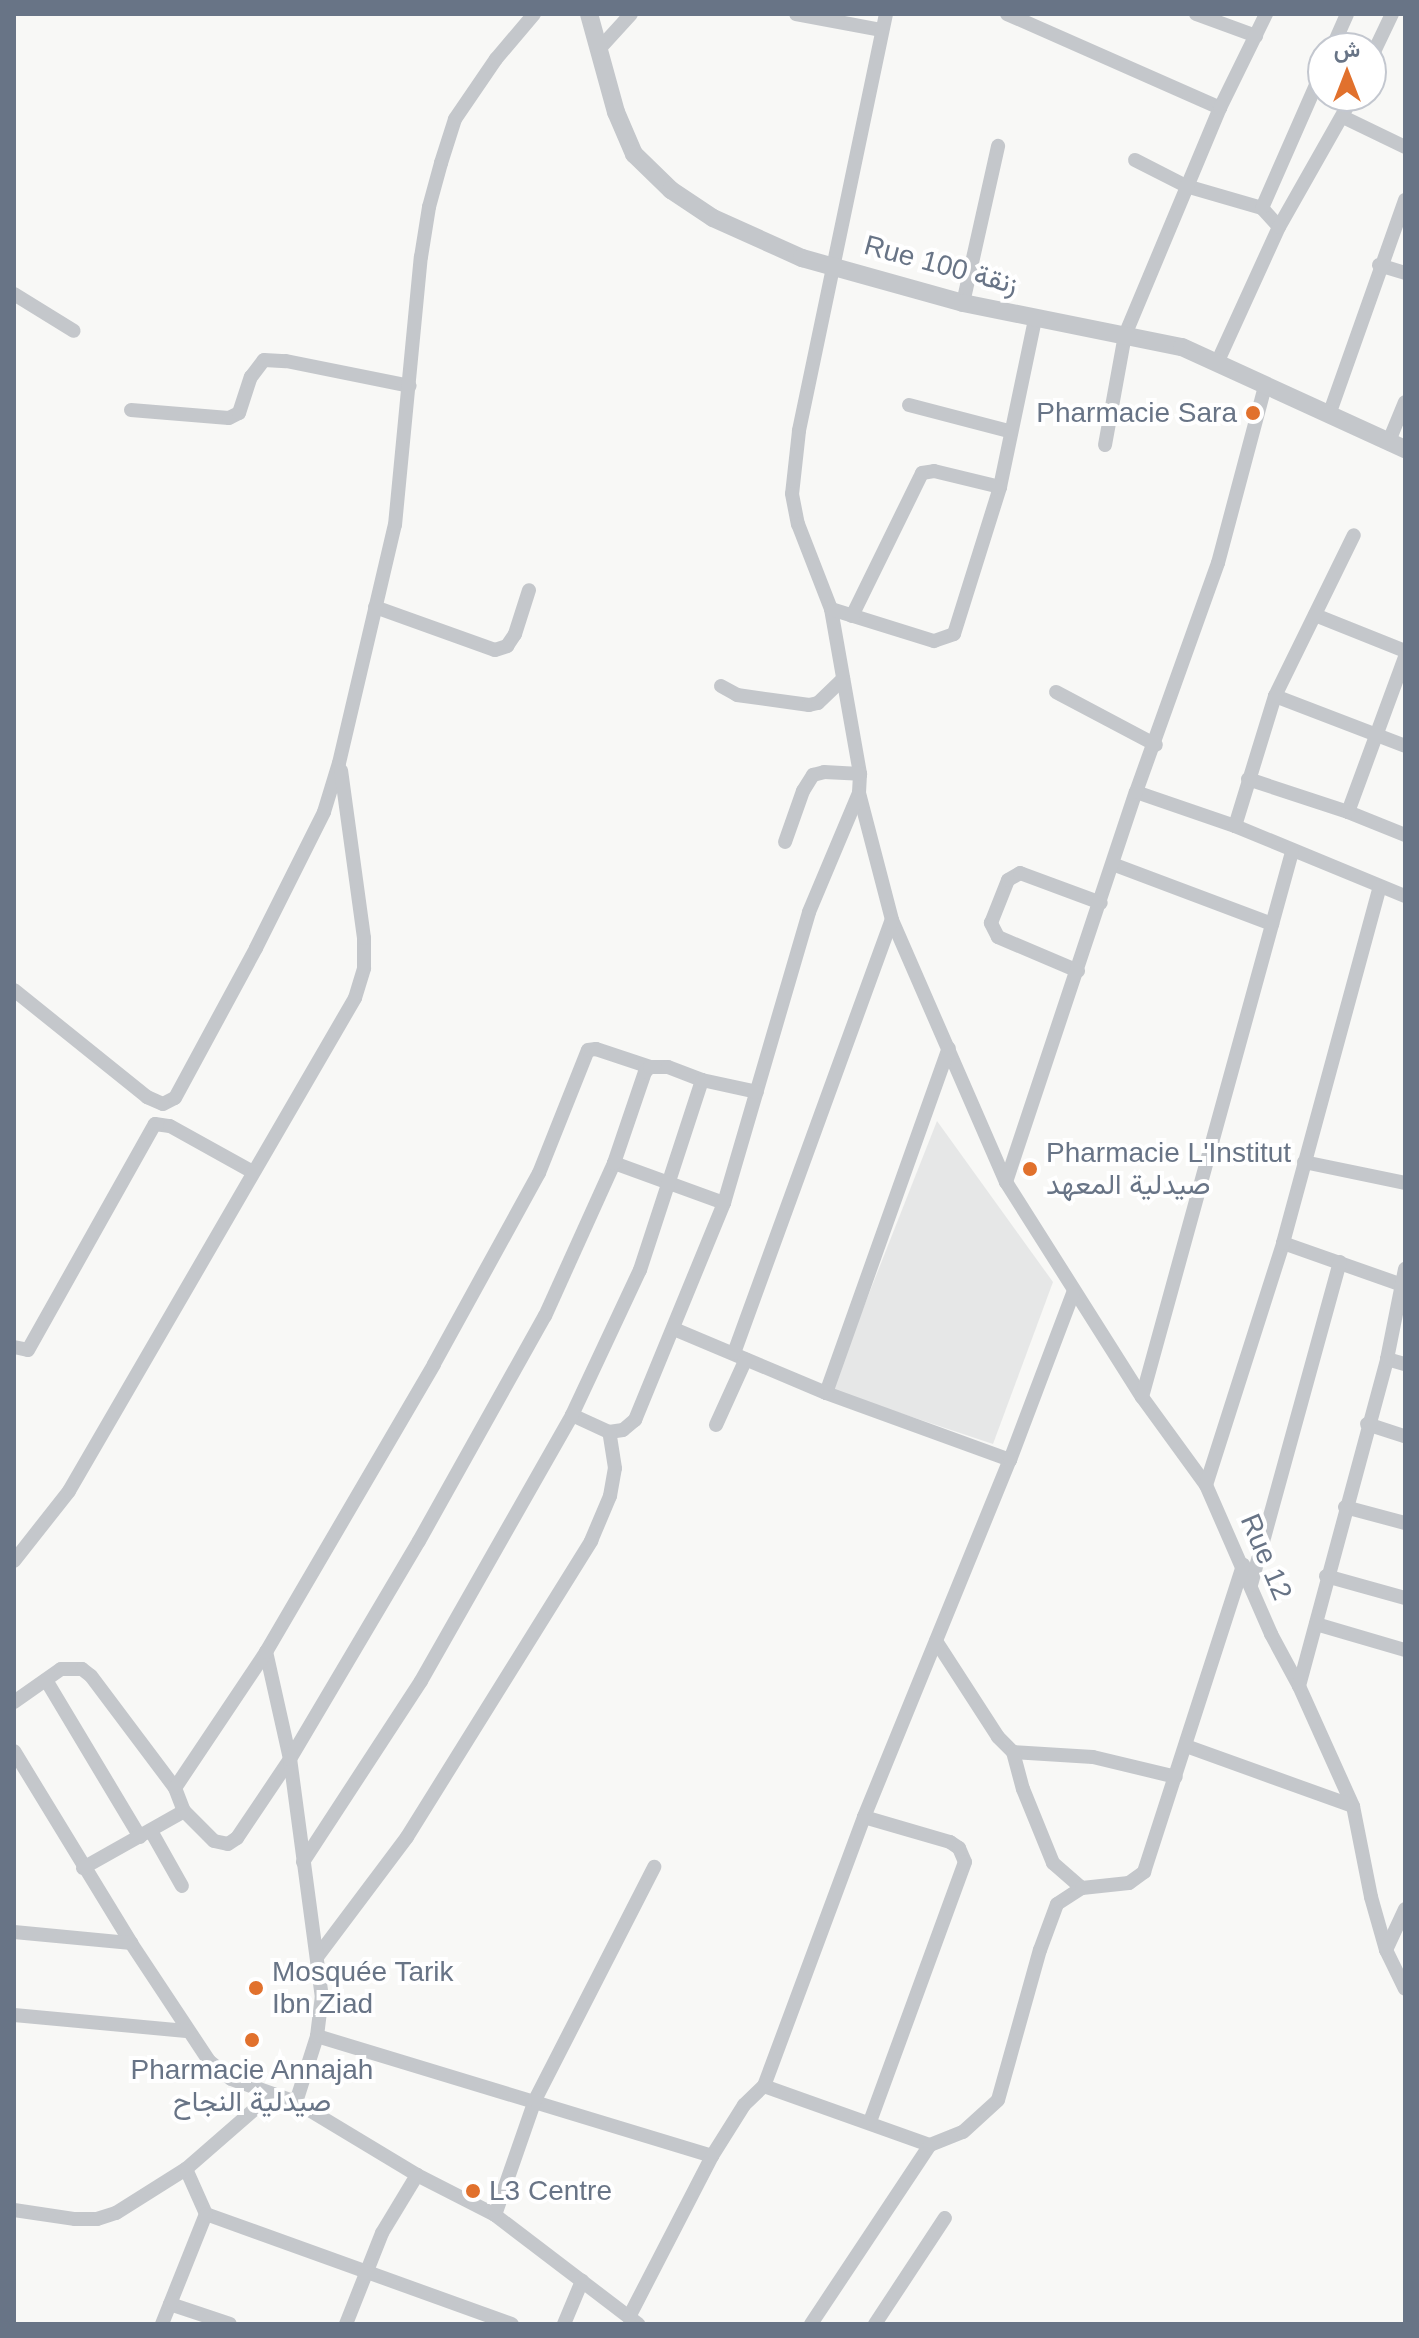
<!DOCTYPE html>
<html>
<head>
<meta charset="utf-8">
<style>
  body { margin:0 }
  #map { position:relative; width:1419px; height:2338px; overflow:hidden; background:#f8f8f6; font-family:Arial,Vazirmatn,sans-serif }
  div>[style] { position:absolute }
  [style*='--x'] { left:calc(var(--x)*1px); top:calc(var(--y)*1px); width:calc(var(--w)*1px); rotate:calc(var(--a)*1deg) }
  .built>* { inset:0; background:#e6e7e7 }
  .minor>* { height:14px; margin:-7px; padding:0 7px; transform-origin:7px; border-radius:7px; background:#c4c7cb }
  .tertiary>* { height:18px; margin:-9px; padding:0 9px; transform-origin:9px; border-radius:9px; background:#c4c7cb }
  .dots>* { width:22px; height:22px; translate:-50% -50%; box-sizing:border-box; border:4px solid #fff; border-radius:50% }
  span { translate:-50% -50%; white-space:nowrap; text-align:center; line-height:1.15; -webkit-text-stroke:8px #fff; paint-order:stroke }
  .street-label { font-size:28px; color:#687486 }
  .poi-label { font-size:28px; color:#687486 }
  .right { translate:-100% -50%; text-align:right }
  .left { translate:0 -50%; text-align:left }
  .frame { position:absolute; inset:0; border:16px solid #687486; pointer-events:none }
  .north { position:absolute; left:1307px; top:32px; width:80px; height:80px; box-sizing:border-box; background:#fff; border:2px solid #c3c7cf; border-radius:50%; rotate:0deg; font-size:22px; font-weight:700; line-height:32px; text-align:center; color:#687486 }
  .north::after { content:''; display:block; margin:auto; width:28px; height:36px; background:#e1712d; clip-path:polygon(50% 0,100% 100%,50% 72%,0 100%) }
</style>
</head>
<body>
<div id="map">
  <div class="built">
    <i style="clip-path:polygon(937px 1121px,1053px 1282px,993px 1444px,831px 1390px)"></i>
  </div>
  <div class="minor">
    <i style="--x:796;--y:14;--w:86;--a:10.7"></i>
    <i style="--x:886;--y:14;--w:426;--a:101.8"></i>
    <i style="--x:799;--y:431;--w:63;--a:96.3"></i>
    <i style="--x:792;--y:494;--w:31;--a:79"></i>
    <i style="--x:798;--y:524;--w:91;--a:68.8"></i>
    <i style="--x:831;--y:609;--w:168;--a:80"></i>
    <i style="--x:860;--y:774;--w:19;--a:93"></i>
    <i style="--x:859;--y:793;--w:131;--a:75.4"></i>
    <i style="--x:892;--y:920;--w:286;--a:66.5"></i>
    <i style="--x:1006;--y:1182;--w:254;--a:57.7"></i>
    <i style="--x:1142;--y:1397;--w:109;--a:54"></i>
    <i style="--x:1206;--y:1485;--w:163;--a:66.4"></i>
    <i style="--x:1271;--y:1634;--w:59;--a:61.7"></i>
    <i style="--x:1299;--y:1686;--w:132;--a:65.8"></i>
    <i style="--x:1353;--y:1806;--w:93;--a:78.8"></i>
    <i style="--x:1371;--y:1897;--w:55;--a:74.2"></i>
    <i style="--x:1386;--y:1950;--w:43;--a:64"></i>
    <i style="--x:1007;--y:14;--w:233;--a:23.8"></i>
    <i style="--x:1196;--y:14;--w:64;--a:20.1"></i>
    <i style="--x:600;--y:48;--w:46;--a:-47.6"></i>
    <i style="--x:1332;--y:48;--w:37;--a:-66"></i>
    <i style="--x:1371;--y:58;--w:49;--a:-64.5"></i>
    <i style="--x:1343;--y:117;--w:69;--a:25.8"></i>
    <i style="--x:1135;--y:160;--w:57;--a:27"></i>
    <i style="--x:1186;--y:186;--w:79;--a:16.1"></i>
    <i style="--x:1262;--y:208;--w:25;--a:48"></i>
    <i style="--x:1262;--y:208;--w:152;--a:-66.3"></i>
    <i style="--x:1379;--y:265;--w:27;--a:17"></i>
    <i style="--x:14;--y:294;--w:70;--a:31.7"></i>
    <i style="--x:963;--y:303;--w:161;--a:-77.4"></i>
    <i style="--x:1217;--y:363;--w:149;--a:-65.5"></i>
    <i style="--x:1279;--y:227;--w:150;--a:-60.5"></i>
    <i style="--x:909;--y:405;--w:103;--a:14.6"></i>
    <i style="--x:131;--y:410;--w:98;--a:4.7"></i>
    <i style="--x:229;--y:418;--w:11;--a:-27"></i>
    <i style="--x:239;--y:413;--w:38;--a:-72"></i>
    <i style="--x:251;--y:377;--w:21;--a:-53"></i>
    <i style="--x:264;--y:360;--w:22;--a:3"></i>
    <i style="--x:286;--y:361;--w:126;--a:11.4"></i>
    <i style="--x:1330;--y:412;--w:225;--a:-70.5"></i>
    <i style="--x:1389;--y:441;--w:42;--a:-67.7"></i>
    <i style="--x:1105;--y:445;--w:112;--a:-79.7"></i>
    <i style="--x:1125;--y:335;--w:246;--a:-67.3"></i>
    <i style="--x:1220;--y:108;--w:105;--a:-63.9"></i>
    <i style="--x:375;--y:607;--w:127;--a:19.7"></i>
    <i style="--x:495;--y:650;--w:13;--a:-18"></i>
    <i style="--x:507;--y:646;--w:14;--a:-56"></i>
    <i style="--x:515;--y:634;--w:46;--a:-72.3"></i>
    <i style="--x:831;--y:609;--w:108;--a:17.3"></i>
    <i style="--x:934;--y:641;--w:21;--a:-19"></i>
    <i style="--x:954;--y:634;--w:154;--a:-72.6"></i>
    <i style="--x:1000;--y:487;--w:172;--a:-78.2"></i>
    <i style="--x:1315;--y:615;--w:97;--a:21.8"></i>
    <i style="--x:852;--y:616;--w:159;--a:-63.9"></i>
    <i style="--x:922;--y:473;--w:12;--a:-9"></i>
    <i style="--x:934;--y:471;--w:68;--a:13.6"></i>
    <i style="--x:721;--y:686;--w:18;--a:29"></i>
    <i style="--x:737;--y:695;--w:73;--a:7.9"></i>
    <i style="--x:809;--y:705;--w:9;--a:-13"></i>
    <i style="--x:818;--y:703;--w:35;--a:-44"></i>
    <i style="--x:1056;--y:692;--w:113;--a:27.9"></i>
    <i style="--x:1275;--y:696;--w:139;--a:21"></i>
    <i style="--x:1248;--y:779;--w:105;--a:18.3"></i>
    <i style="--x:1348;--y:812;--w:61;--a:22"></i>
    <i style="--x:1136;--y:792;--w:105;--a:19"></i>
    <i style="--x:1235;--y:826;--w:184;--a:22.4"></i>
    <i style="--x:1348;--y:812;--w:165;--a:-69.8"></i>
    <i style="--x:1235;--y:826;--w:136;--a:-72.9"></i>
    <i style="--x:1275;--y:696;--w:179;--a:-63.9"></i>
    <i style="--x:785;--y:842;--w:54;--a:-70.6"></i>
    <i style="--x:803;--y:791;--w:19;--a:-58"></i>
    <i style="--x:813;--y:775;--w:11;--a:-15"></i>
    <i style="--x:824;--y:772;--w:36;--a:3"></i>
    <i style="--x:1115;--y:865;--w:168;--a:20.6"></i>
    <i style="--x:1078;--y:971;--w:87;--a:-157"></i>
    <i style="--x:998;--y:937;--w:16;--a:-117"></i>
    <i style="--x:991;--y:923;--w:46;--a:-68.4"></i>
    <i style="--x:1008;--y:880;--w:14;--a:-30"></i>
    <i style="--x:1020;--y:873;--w:86;--a:20.3"></i>
    <i style="--x:14;--y:990;--w:171;--a:38.8"></i>
    <i style="--x:147;--y:1097;--w:17;--a:24"></i>
    <i style="--x:163;--y:1104;--w:13;--a:-27"></i>
    <i style="--x:175;--y:1098;--w:170;--a:-61.6"></i>
    <i style="--x:256;--y:948;--w:152;--a:-63.4"></i>
    <i style="--x:324;--y:812;--w:51;--a:-73"></i>
    <i style="--x:339;--y:763;--w:244;--a:-76.8"></i>
    <i style="--x:395;--y:525;--w:269;--a:-84.5"></i>
    <i style="--x:421;--y:257;--w:51;--a:-80.9"></i>
    <i style="--x:429;--y:207;--w:46;--a:-74.7"></i>
    <i style="--x:441;--y:163;--w:46;--a:-72.3"></i>
    <i style="--x:455;--y:119;--w:73;--a:-55.7"></i>
    <i style="--x:496;--y:59;--w:59;--a:-49.8"></i>
    <i style="--x:1304;--y:1162;--w:103;--a:11.7"></i>
    <i style="--x:614;--y:1163;--w:117;--a:20"></i>
    <i style="--x:1006;--y:1182;--w:411;--a:-71.6"></i>
    <i style="--x:1136;--y:792;--w:243;--a:-70.3"></i>
    <i style="--x:1218;--y:563;--w:183;--a:-75.1"></i>
    <i style="--x:1283;--y:1243;--w:126;--a:19.4"></i>
    <i style="--x:674;--y:1329;--w:165;--a:22.8"></i>
    <i style="--x:826;--y:1393;--w:196;--a:20"></i>
    <i style="--x:14;--y:1347;--w:14;--a:12"></i>
    <i style="--x:28;--y:1350;--w:259;--a:-60.7"></i>
    <i style="--x:155;--y:1124;--w:15;--a:8"></i>
    <i style="--x:170;--y:1126;--w:93;--a:29.1"></i>
    <i style="--x:734;--y:1353;--w:461;--a:-70"></i>
    <i style="--x:1387;--y:1359;--w:19;--a:16"></i>
    <i style="--x:826;--y:1393;--w:366;--a:-70.4"></i>
    <i style="--x:1142;--y:1397;--w:565;--a:-74.61"></i>
    <i style="--x:572;--y:1415;--w:41;--a:24.7"></i>
    <i style="--x:609;--y:1432;--w:14;--a:-8"></i>
    <i style="--x:623;--y:1430;--w:16;--a:-40"></i>
    <i style="--x:635;--y:1420;--w:235;--a:-67.7"></i>
    <i style="--x:724;--y:1203;--w:303;--a:-73.7"></i>
    <i style="--x:809;--y:912;--w:129;--a:-67.2"></i>
    <i style="--x:1367;--y:1424;--w:40;--a:18"></i>
    <i style="--x:716;--y:1425;--w:72;--a:-65.6"></i>
    <i style="--x:1206;--y:1485;--w:254;--a:-72.3"></i>
    <i style="--x:1283;--y:1243;--w:369;--a:-74.8"></i>
    <i style="--x:1345;--y:1507;--w:62;--a:14.9"></i>
    <i style="--x:14;--y:1561;--w:89;--a:-51.8"></i>
    <i style="--x:69;--y:1491;--w:570;--a:-59.88"></i>
    <i style="--x:355;--y:998;--w:31;--a:-73"></i>
    <i style="--x:364;--y:968;--w:30;--a:-90"></i>
    <i style="--x:364;--y:938;--w:169;--a:-97.8"></i>
    <i style="--x:1326;--y:1576;--w:82;--a:15.6"></i>
    <i style="--x:1251;--y:1585;--w:335;--a:-74.6"></i>
    <i style="--x:1316;--y:1624;--w:93;--a:16.3"></i>
    <i style="--x:936;--y:1641;--w:114;--a:57.1"></i>
    <i style="--x:998;--y:1737;--w:21;--a:45"></i>
    <i style="--x:1013;--y:1752;--w:80;--a:3.6"></i>
    <i style="--x:1093;--y:1757;--w:85;--a:13.5"></i>
    <i style="--x:46;--y:1680;--w:183;--a:59.1"></i>
    <i style="--x:1299;--y:1686;--w:339;--a:-74.9"></i>
    <i style="--x:1387;--y:1359;--w:92;--a:-78.7"></i>
    <i style="--x:14;--y:1702;--w:57;--a:-35.1"></i>
    <i style="--x:61;--y:1669;--w:21;--a:0"></i>
    <i style="--x:82;--y:1669;--w:11;--a:38"></i>
    <i style="--x:91;--y:1676;--w:140;--a:53.1"></i>
    <i style="--x:175;--y:1788;--w:25;--a:69"></i>
    <i style="--x:184;--y:1811;--w:42;--a:45"></i>
    <i style="--x:214;--y:1841;--w:14;--a:12"></i>
    <i style="--x:228;--y:1844;--w:11;--a:-34"></i>
    <i style="--x:237;--y:1838;--w:95;--a:-56.1"></i>
    <i style="--x:290;--y:1759;--w:110;--a:-102.6"></i>
    <i style="--x:1186;--y:1746;--w:177;--a:19.8"></i>
    <i style="--x:14;--y:1751;--w:225;--a:58.6"></i>
    <i style="--x:131;--y:1943;--w:141;--a:56.5"></i>
    <i style="--x:209;--y:2061;--w:28;--a:39"></i>
    <i style="--x:231;--y:2079;--w:69;--a:19.5"></i>
    <i style="--x:296;--y:2102;--w:141;--a:31.1"></i>
    <i style="--x:417;--y:2175;--w:88;--a:27.1"></i>
    <i style="--x:495;--y:2215;--w:180;--a:37.3"></i>
    <i style="--x:1013;--y:1752;--w:38;--a:75"></i>
    <i style="--x:1023;--y:1789;--w:80;--a:67.9"></i>
    <i style="--x:1053;--y:1863;--w:38;--a:41"></i>
    <i style="--x:175;--y:1788;--w:164;--a:-56.2"></i>
    <i style="--x:266;--y:1652;--w:333;--a:-59.7"></i>
    <i style="--x:434;--y:1364;--w:218;--a:-61.2"></i>
    <i style="--x:539;--y:1173;--w:132;--a:-68.3"></i>
    <i style="--x:588;--y:1050;--w:8;--a:-7"></i>
    <i style="--x:596;--y:1049;--w:57;--a:18.4"></i>
    <i style="--x:864;--y:1817;--w:90;--a:16.2"></i>
    <i style="--x:950;--y:1842;--w:11;--a:34"></i>
    <i style="--x:959;--y:1848;--w:15;--a:67"></i>
    <i style="--x:965;--y:1862;--w:277;--a:110.1"></i>
    <i style="--x:151;--y:1831;--w:63;--a:60.6"></i>
    <i style="--x:303;--y:1862;--w:216;--a:-56.9"></i>
    <i style="--x:421;--y:1681;--w:306;--a:-60.4"></i>
    <i style="--x:572;--y:1415;--w:160;--a:-64.9"></i>
    <i style="--x:640;--y:1270;--w:200;--a:-71.9"></i>
    <i style="--x:83;--y:1868;--w:116;--a:-29.4"></i>
    <i style="--x:14;--y:1932;--w:118;--a:5.4"></i>
    <i style="--x:1386;--y:1950;--w:45;--a:-65.1"></i>
    <i style="--x:317;--y:1957;--w:150;--a:-53.1"></i>
    <i style="--x:407;--y:1837;--w:349;--a:-58.1"></i>
    <i style="--x:591;--y:1541;--w:49;--a:-67.1"></i>
    <i style="--x:610;--y:1496;--w:28;--a:-80"></i>
    <i style="--x:615;--y:1468;--w:36;--a:-99"></i>
    <i style="--x:14;--y:2015;--w:173;--a:5.3"></i>
    <i style="--x:317;--y:2036;--w:413;--a:16.9"></i>
    <i style="--x:764;--y:2086;--w:176;--a:19.6"></i>
    <i style="--x:296;--y:2102;--w:69;--a:-72.3"></i>
    <i style="--x:317;--y:2036;--w:38;--a:-83"></i>
    <i style="--x:322;--y:1998;--w:241;--a:-97.6"></i>
    <i style="--x:290;--y:1759;--w:253;--a:-59.4"></i>
    <i style="--x:419;--y:1541;--w:258;--a:-60.8"></i>
    <i style="--x:545;--y:1316;--w:168;--a:-65.7"></i>
    <i style="--x:614;--y:1163;--w:96;--a:-71.2"></i>
    <i style="--x:645;--y:1072;--w:7;--a:-45"></i>
    <i style="--x:650;--y:1067;--w:18;--a:0"></i>
    <i style="--x:668;--y:1067;--w:36;--a:21"></i>
    <i style="--x:702;--y:1080;--w:56;--a:12.3"></i>
    <i style="--x:186;--y:2169;--w:49;--a:66"></i>
    <i style="--x:206;--y:2214;--w:325;--a:19.8"></i>
    <i style="--x:14;--y:2210;--w:62;--a:8.4"></i>
    <i style="--x:75;--y:2219;--w:22;--a:0"></i>
    <i style="--x:97;--y:2219;--w:20;--a:-18"></i>
    <i style="--x:116;--y:2213;--w:83;--a:-32.2"></i>
    <i style="--x:186;--y:2169;--w:114;--a:-41.1"></i>
    <i style="--x:495;--y:2215;--w:122;--a:-70.8"></i>
    <i style="--x:535;--y:2100;--w:262;--a:-62.9"></i>
    <i style="--x:170;--y:2304;--w:63;--a:18.4"></i>
    <i style="--x:629;--y:2317;--w:181;--a:-62.7"></i>
    <i style="--x:712;--y:2156;--w:60;--a:-57.9"></i>
    <i style="--x:744;--y:2105;--w:28;--a:-44"></i>
    <i style="--x:764;--y:2086;--w:287;--a:-69.6"></i>
    <i style="--x:864;--y:1817;--w:386;--a:-67.8"></i>
    <i style="--x:1010;--y:1460;--w:178;--a:-69.3"></i>
    <i style="--x:162;--y:2324;--w:118;--a:-68.2"></i>
    <i style="--x:346;--y:2324;--w:98;--a:-68.4"></i>
    <i style="--x:382;--y:2233;--w:68;--a:-58.9"></i>
    <i style="--x:564;--y:2324;--w:47;--a:-67.3"></i>
    <i style="--x:811;--y:2324;--w:215;--a:-56.4"></i>
    <i style="--x:930;--y:2145;--w:35;--a:-22"></i>
    <i style="--x:963;--y:2132;--w:47;--a:-42.4"></i>
    <i style="--x:998;--y:2100;--w:156;--a:-74.4"></i>
    <i style="--x:1040;--y:1950;--w:49;--a:-69.7"></i>
    <i style="--x:1057;--y:1904;--w:30;--a:-33"></i>
    <i style="--x:1082;--y:1888;--w:47;--a:-6.1"></i>
    <i style="--x:1129;--y:1883;--w:19;--a:-36"></i>
    <i style="--x:1144;--y:1872;--w:323;--a:-72.1"></i>
    <i style="--x:875;--y:2324;--w:127;--a:-56.6"></i>
  </div>
  <div class="tertiary">
    <i style="--x:589;--y:14;--w:102;--a:74.6"></i>
    <i style="--x:616;--y:112;--w:46;--a:66.8"></i>
    <i style="--x:634;--y:154;--w:52;--a:44.2"></i>
    <i style="--x:671;--y:190;--w:50;--a:33.7"></i>
    <i style="--x:713;--y:218;--w:98;--a:24.2"></i>
    <i style="--x:802;--y:258;--w:167;--a:15.6"></i>
    <i style="--x:963;--y:303;--w:223;--a:11.4"></i>
    <i style="--x:1182;--y:347;--w:245;--a:24.6"></i>
  </div>
  <div class="dots">
    <i style="left:1253px;top:413px;background:#e1712d"></i>
    <i style="left:1030px;top:1169px;background:#e1712d"></i>
    <i style="left:256px;top:1988px;background:#e1712d"></i>
    <i style="left:252px;top:2040px;background:#e1712d"></i>
    <i style="left:473px;top:2191px;background:#e1712d"></i>
  </div>
  <div class="street-label">
    <span style="left:941px;top:265px;rotate:15deg">Rue 100 زنقة</span>
    <span style="left:1266px;top:1557px;rotate:67deg">Rue 12</span>
  </div>
  <div class="poi-label">
    <span class="right" style="left:1237px;top:413px">Pharmacie Sara</span>
    <span class="left" style="left:1046px;top:1169px">Pharmacie L'Institut<br>صيدلية المعهد</span>
    <span class="left" style="left:272px;top:1988px">Mosquée Tarik<br>Ibn Ziad</span>
    <span style="left:252px;top:2086px">Pharmacie Annajah<br>صيدلية النجاح</span>
    <span class="left" style="left:489px;top:2191px">L3 Centre</span>
  </div>
  <div class="frame"></div>
  <div class="north">ش</div>
</div>
</body>
</html>
